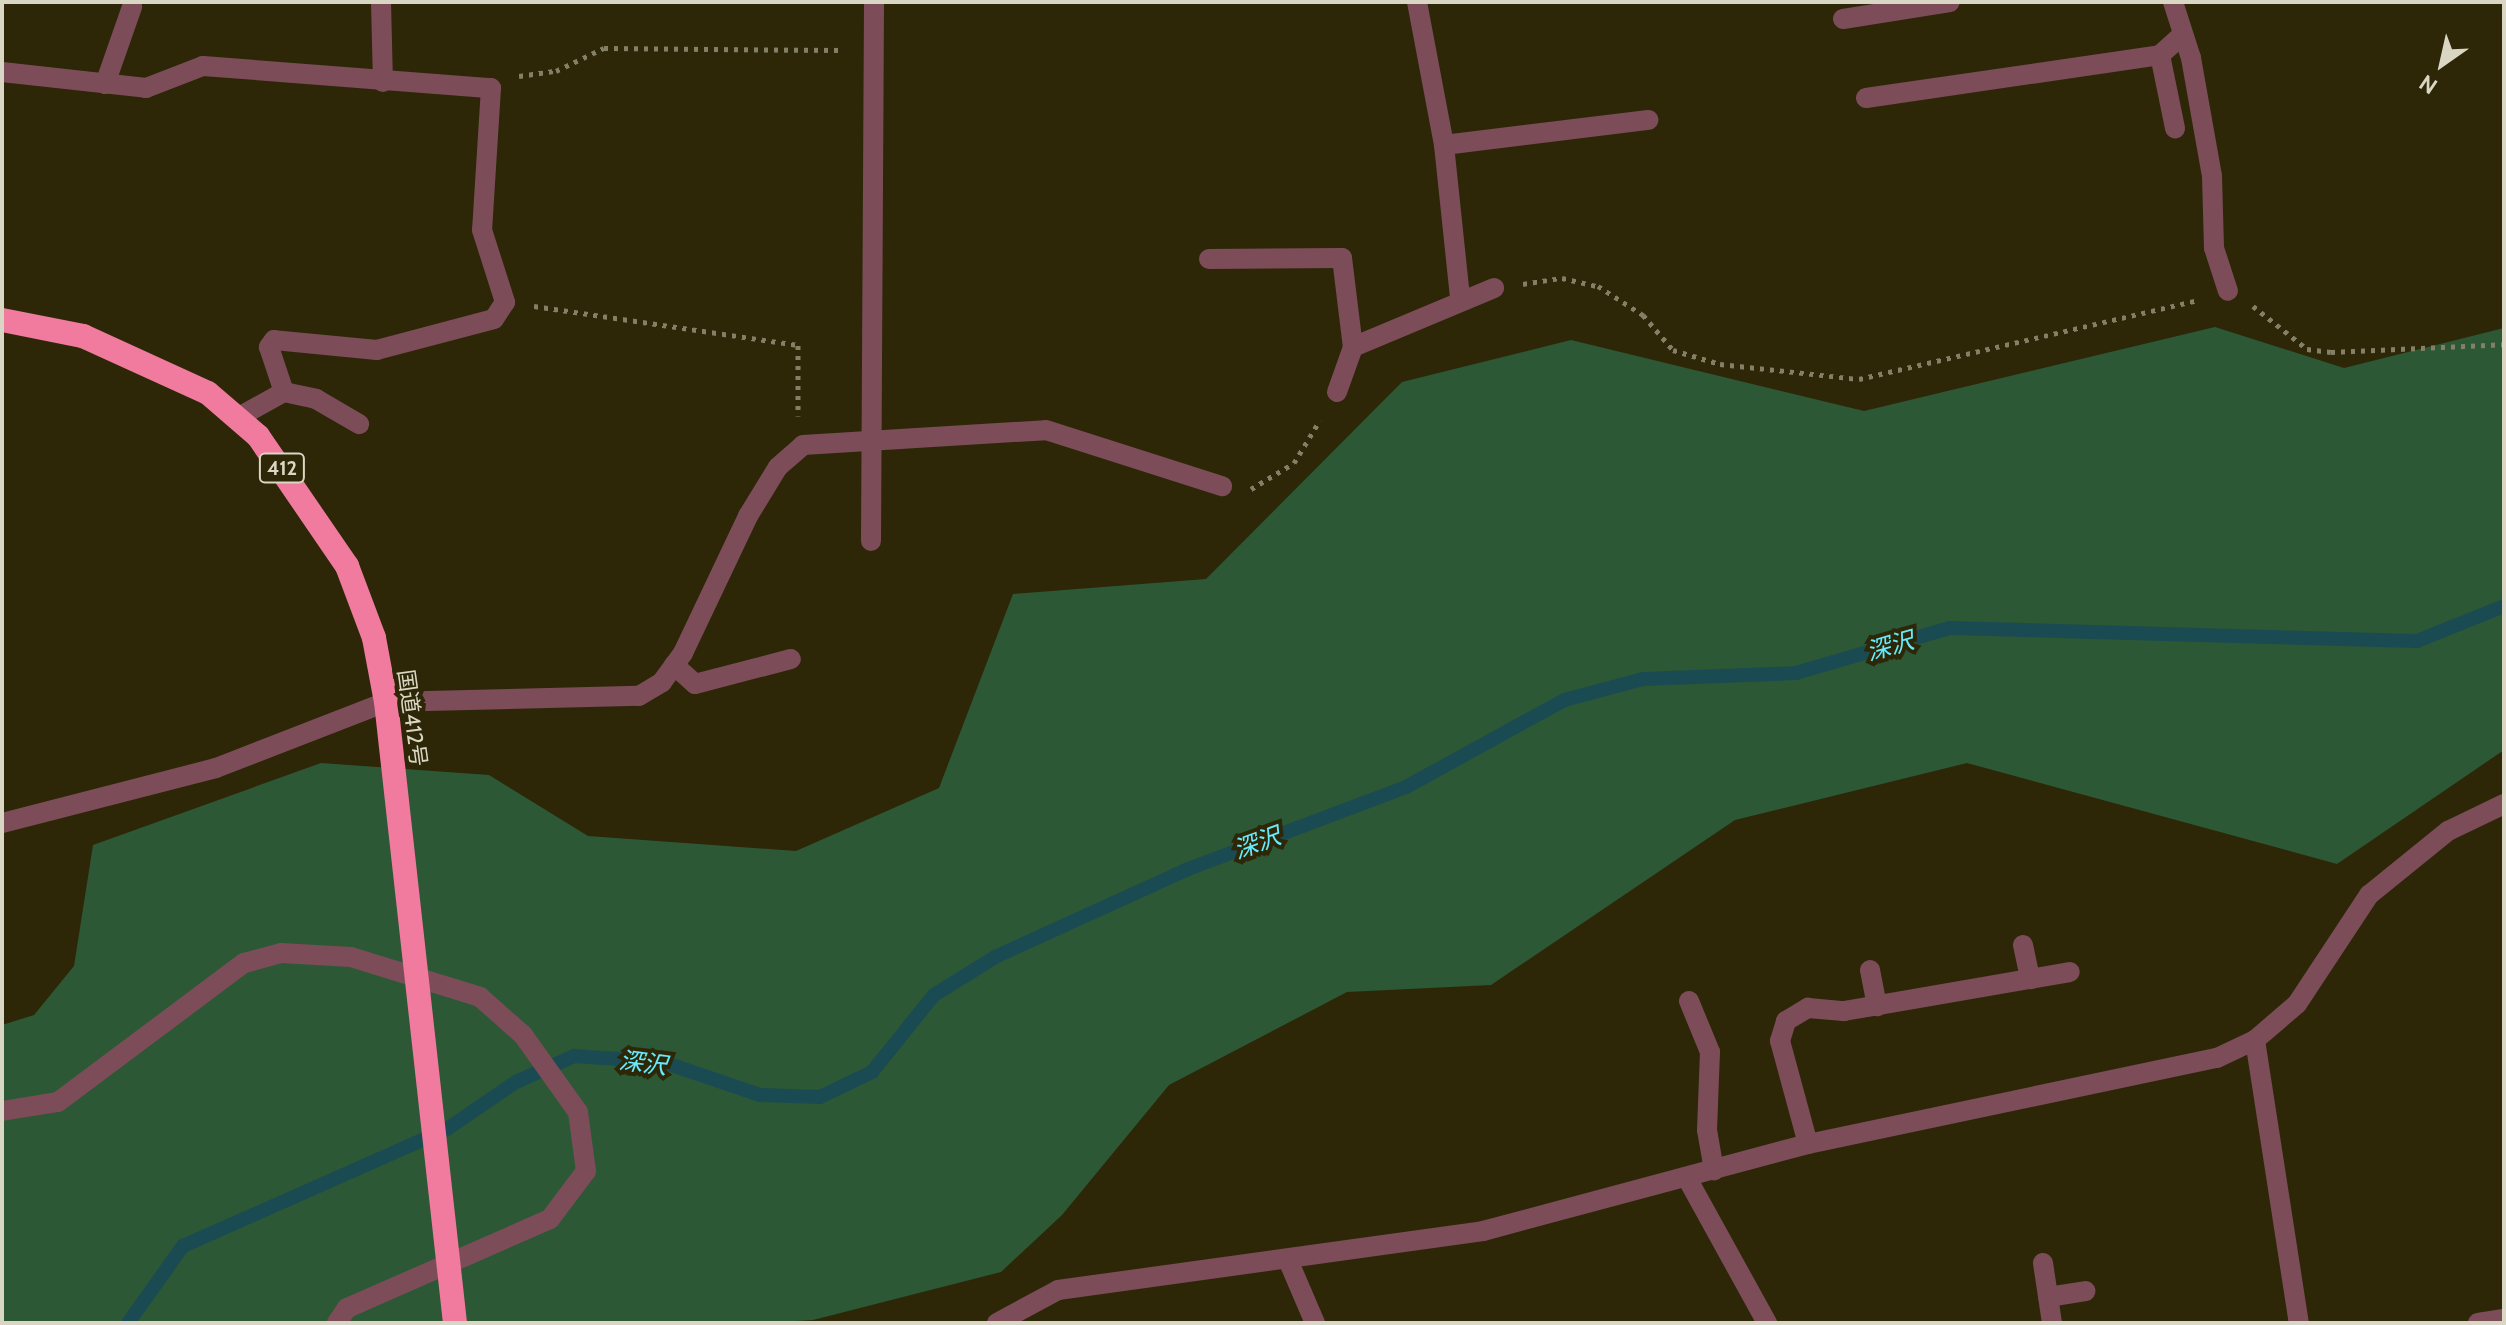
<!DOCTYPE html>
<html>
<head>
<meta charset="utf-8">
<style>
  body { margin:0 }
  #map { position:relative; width:2506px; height:1325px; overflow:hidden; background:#2d2708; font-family:Cabin,"Noto Sans JP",sans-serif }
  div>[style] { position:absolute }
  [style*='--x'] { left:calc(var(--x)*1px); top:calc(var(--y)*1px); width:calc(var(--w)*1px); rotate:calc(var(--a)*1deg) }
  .green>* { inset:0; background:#2c5835 }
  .stream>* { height:14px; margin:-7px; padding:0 7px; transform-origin:7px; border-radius:7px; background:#1b4b52 }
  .path>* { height:5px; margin-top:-2.5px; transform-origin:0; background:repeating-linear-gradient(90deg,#847f67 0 4px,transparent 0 10px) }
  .minor>* { height:20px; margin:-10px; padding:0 10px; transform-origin:10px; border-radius:10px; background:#7c4d59 }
  .highway>* { height:24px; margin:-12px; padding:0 12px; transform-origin:12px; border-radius:12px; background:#f07b9e }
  span { translate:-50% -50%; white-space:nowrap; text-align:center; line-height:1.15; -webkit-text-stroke:8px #2d2708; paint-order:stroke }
  .shield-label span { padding:2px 6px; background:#2d2708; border:2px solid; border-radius:6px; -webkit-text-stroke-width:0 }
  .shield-label { font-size:20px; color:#d9d6c4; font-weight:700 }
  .street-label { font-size:22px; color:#d9d6c4 }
  .water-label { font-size:24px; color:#67ecfe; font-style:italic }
  .frame { position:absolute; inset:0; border:4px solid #d9d6c4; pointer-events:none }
  .north { position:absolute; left:2402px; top:24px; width:80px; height:80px; -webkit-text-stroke:6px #2d2708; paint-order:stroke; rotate:214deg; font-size:22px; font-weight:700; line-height:32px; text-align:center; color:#d9d6c4 }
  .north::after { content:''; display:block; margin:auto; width:28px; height:36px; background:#d9d6c4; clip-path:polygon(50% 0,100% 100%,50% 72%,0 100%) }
</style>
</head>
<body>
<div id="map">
  <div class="green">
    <i style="clip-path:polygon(2215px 327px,2344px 368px,2504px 328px,2504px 750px,2337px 864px,1967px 763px,1735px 820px,1491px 985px,1347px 992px,1169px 1085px,1062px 1215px,1001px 1272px,813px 1320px,764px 1323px,2px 1323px,2px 1025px,34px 1015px,74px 966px,93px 845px,321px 763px,489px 775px,588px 836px,796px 851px,939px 788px,1013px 594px,1206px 579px,1402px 382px,1571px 340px,1864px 411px)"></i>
  </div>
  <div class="stream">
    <i style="--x:128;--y:1323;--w:95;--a:-54.5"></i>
    <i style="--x:183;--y:1246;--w:289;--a:-23.9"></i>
    <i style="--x:447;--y:1129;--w:83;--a:-34.3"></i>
    <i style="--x:516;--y:1082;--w:64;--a:-24.1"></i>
    <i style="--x:574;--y:1056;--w:89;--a:3.9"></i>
    <i style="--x:663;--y:1062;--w:102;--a:18.8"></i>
    <i style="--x:760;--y:1095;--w:60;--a:1.9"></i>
    <i style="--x:820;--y:1097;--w:58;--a:-25.7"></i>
    <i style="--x:872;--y:1072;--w:99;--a:-51.2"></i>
    <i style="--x:934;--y:995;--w:72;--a:-31.9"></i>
    <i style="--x:995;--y:957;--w:212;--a:-24.5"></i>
    <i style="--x:1188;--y:869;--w:233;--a:-20.6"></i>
    <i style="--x:1406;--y:787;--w:180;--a:-28.8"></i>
    <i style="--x:1564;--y:700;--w:82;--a:-14.9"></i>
    <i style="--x:1643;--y:679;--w:153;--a:-2.2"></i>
    <i style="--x:1796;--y:673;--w:160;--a:-16.3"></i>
    <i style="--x:1950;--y:628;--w:467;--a:1.6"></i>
    <i style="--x:2417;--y:641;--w:94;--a:-21.9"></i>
  </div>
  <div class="path">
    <i style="--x:519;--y:76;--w:37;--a:-8"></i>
    <i style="--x:556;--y:71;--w:53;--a:-25.6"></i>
    <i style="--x:604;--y:48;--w:239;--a:0.5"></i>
    <i style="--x:1523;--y:284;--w:39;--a:-9"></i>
    <i style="--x:1562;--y:278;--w:37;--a:13"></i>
    <i style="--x:1598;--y:286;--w:54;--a:32.8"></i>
    <i style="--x:1643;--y:315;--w:46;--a:49.4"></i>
    <i style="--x:1673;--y:350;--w:49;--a:16.6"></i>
    <i style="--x:1720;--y:364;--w:140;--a:6.2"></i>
    <i style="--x:1859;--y:379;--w:348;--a:-13.1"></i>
    <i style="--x:534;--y:306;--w:267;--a:8.4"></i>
    <i style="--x:798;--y:345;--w:71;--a:90"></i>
    <i style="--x:2253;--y:306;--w:69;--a:38.5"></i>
    <i style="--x:2307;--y:349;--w:24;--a:7"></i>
    <i style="--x:2331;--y:352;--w:173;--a:-2.6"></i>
    <i style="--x:1251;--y:489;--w:50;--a:-31.2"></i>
    <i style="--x:1294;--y:463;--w:50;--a:-58.8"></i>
  </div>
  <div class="minor">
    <i style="--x:381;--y:2;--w:80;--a:88.6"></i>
    <i style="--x:1417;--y:2;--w:146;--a:79.3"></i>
    <i style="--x:1444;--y:145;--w:153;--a:84"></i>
    <i style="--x:2173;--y:2;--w:59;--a:72.2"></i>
    <i style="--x:2191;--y:58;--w:120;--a:79.9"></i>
    <i style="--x:2212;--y:176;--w:72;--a:88.4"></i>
    <i style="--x:2214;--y:248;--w:45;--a:72"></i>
    <i style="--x:1843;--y:19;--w:108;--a:-9"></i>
    <i style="--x:2160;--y:55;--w:75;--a:78.4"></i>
    <i style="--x:2;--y:72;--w:145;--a:6.3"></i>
    <i style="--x:146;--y:88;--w:61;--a:-21.1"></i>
    <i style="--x:203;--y:66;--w:289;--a:4.4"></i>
    <i style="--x:491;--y:88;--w:142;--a:93.6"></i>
    <i style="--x:482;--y:230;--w:76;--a:72.3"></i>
    <i style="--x:505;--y:302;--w:20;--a:123"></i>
    <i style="--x:494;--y:319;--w:121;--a:165.2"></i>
    <i style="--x:377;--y:350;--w:103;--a:-174.5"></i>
    <i style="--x:274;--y:340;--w:9;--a:126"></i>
    <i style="--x:269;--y:347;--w:47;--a:71.6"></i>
    <i style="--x:105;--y:84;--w:82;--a:-70.7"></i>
    <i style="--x:1866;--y:98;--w:297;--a:-8.3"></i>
    <i style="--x:2160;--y:55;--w:25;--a:-42"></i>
    <i style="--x:1444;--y:145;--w:206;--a:-7"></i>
    <i style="--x:1209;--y:259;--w:133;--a:-0.4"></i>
    <i style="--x:1342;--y:258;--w:90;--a:83"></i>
    <i style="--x:1337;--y:392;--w:48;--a:-70.4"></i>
    <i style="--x:1353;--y:347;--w:153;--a:-22.7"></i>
    <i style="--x:237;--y:418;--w:54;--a:-29"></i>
    <i style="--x:284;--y:392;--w:33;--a:12"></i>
    <i style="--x:316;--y:399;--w:50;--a:30.2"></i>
    <i style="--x:871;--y:541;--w:539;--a:-89.68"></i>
    <i style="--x:674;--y:665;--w:28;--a:42"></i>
    <i style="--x:695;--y:684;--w:99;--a:-14.6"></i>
    <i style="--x:2;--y:823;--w:221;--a:-14.4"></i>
    <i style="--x:216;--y:768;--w:182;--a:-21.2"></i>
    <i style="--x:386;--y:702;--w:253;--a:-1.4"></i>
    <i style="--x:639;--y:696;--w:27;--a:-31"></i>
    <i style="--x:662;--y:682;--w:36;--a:-54"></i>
    <i style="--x:683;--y:653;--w:152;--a:-64.6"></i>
    <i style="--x:748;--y:516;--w:57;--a:-58.5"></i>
    <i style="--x:778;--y:467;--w:33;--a:-41"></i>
    <i style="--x:803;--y:445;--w:243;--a:-3.5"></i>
    <i style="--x:1046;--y:430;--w:185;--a:17.7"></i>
    <i style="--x:2023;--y:945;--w:35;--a:78"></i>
    <i style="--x:1870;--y:970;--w:37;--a:79"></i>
    <i style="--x:1689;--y:1001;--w:55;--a:67.6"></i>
    <i style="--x:1710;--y:1052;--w:78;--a:92.2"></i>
    <i style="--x:1707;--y:1130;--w:41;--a:80.1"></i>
    <i style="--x:2255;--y:1040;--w:286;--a:81.2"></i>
    <i style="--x:2;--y:1111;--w:57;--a:-9.1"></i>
    <i style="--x:58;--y:1102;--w:232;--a:-36.8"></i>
    <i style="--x:244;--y:963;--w:38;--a:-15"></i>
    <i style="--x:281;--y:953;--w:70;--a:3.3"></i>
    <i style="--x:351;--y:957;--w:135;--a:17.2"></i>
    <i style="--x:480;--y:997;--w:57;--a:41.5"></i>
    <i style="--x:523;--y:1035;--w:95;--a:54.5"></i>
    <i style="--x:578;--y:1112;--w:60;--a:82.3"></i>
    <i style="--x:586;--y:1171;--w:60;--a:126.9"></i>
    <i style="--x:550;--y:1219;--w:222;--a:156.3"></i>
    <i style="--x:347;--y:1308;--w:18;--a:124"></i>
    <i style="--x:1808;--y:1144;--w:107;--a:-105.2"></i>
    <i style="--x:1780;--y:1041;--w:21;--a:-73"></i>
    <i style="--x:1786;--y:1021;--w:26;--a:-31"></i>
    <i style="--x:1808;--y:1008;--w:36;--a:5"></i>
    <i style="--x:1844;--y:1011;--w:229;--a:-9.8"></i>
    <i style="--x:1687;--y:1178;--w:166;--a:61.1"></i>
    <i style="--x:1288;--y:1260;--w:69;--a:66.8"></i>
    <i style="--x:2043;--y:1263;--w:61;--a:81.5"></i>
    <i style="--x:2048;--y:1297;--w:38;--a:-9"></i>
    <i style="--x:997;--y:1323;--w:69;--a:-28.4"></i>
    <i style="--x:1058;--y:1290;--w:429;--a:-7.9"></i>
    <i style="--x:1483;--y:1231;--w:336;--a:-15"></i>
    <i style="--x:1808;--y:1144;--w:418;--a:-11.9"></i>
    <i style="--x:2217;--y:1058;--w:42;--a:-25.3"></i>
    <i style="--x:2255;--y:1040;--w:55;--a:-40.6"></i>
    <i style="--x:2297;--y:1004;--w:131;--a:-56.6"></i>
    <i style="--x:2369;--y:895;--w:102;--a:-39"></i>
    <i style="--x:2448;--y:831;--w:62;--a:-25.7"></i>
    <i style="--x:2478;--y:1323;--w:26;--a:-9"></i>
  </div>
  <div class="highway">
    <i style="--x:2;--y:320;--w:83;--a:11.2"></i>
    <i style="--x:83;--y:336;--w:137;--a:24.5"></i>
    <i style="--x:208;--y:393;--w:66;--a:40.7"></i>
    <i style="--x:258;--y:436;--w:158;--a:55.6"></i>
    <i style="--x:347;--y:566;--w:77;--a:69.4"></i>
    <i style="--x:374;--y:638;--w:65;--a:79.4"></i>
    <i style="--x:386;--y:702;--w:625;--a:83.66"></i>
  </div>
  <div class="shield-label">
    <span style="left:282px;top:468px">412</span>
  </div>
  <div class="street-label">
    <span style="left:412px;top:718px;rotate:82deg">国道412号</span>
  </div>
  <div class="water-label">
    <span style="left:1890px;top:646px;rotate:-16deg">深沢</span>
    <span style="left:1257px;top:843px;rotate:-20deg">深沢</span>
    <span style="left:643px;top:1063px;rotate:7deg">深沢</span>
  </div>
  <div class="frame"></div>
  <div class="north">N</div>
</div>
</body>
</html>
